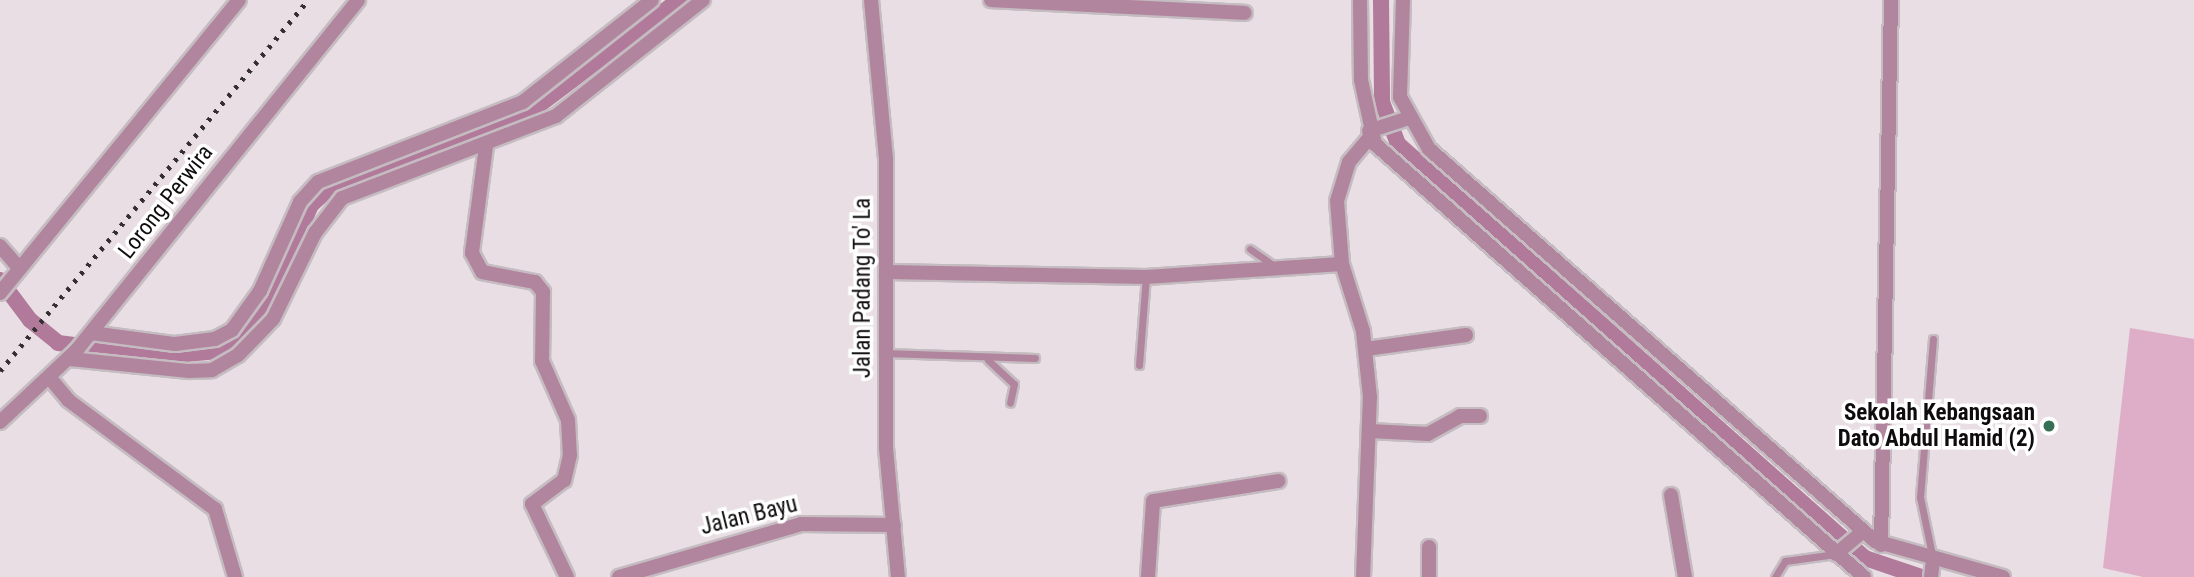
<!DOCTYPE html>
<html>
<head>
<meta charset="utf-8">
<style>
  body { margin:0 }
  #map { position:relative; width:2194px; height:577px; overflow:hidden; background:#e8dee3; font-family:"Roboto Condensed",sans-serif }
  div>[style] { position:absolute }
  [style*='--x'] { left:calc(var(--x)*1px); top:calc(var(--y)*1px); width:calc(var(--w)*1px); rotate:calc(var(--a)*1deg) }
  .green>* { inset:0; background:#deaec9 }
  .canal>* { height:16px; margin:-8px; padding:0 8px; transform-origin:8px; border-radius:8px; background:#b17a9a }
  .roads { filter:drop-shadow(2px 0 #c5bcc1) drop-shadow(-2px 0 #c5bcc1) drop-shadow(0 2px #c5bcc1) drop-shadow(0 -2px #c5bcc1) }
  .lane>* { height:7px; margin:-3.5px; padding:0 3.5px; transform-origin:3.5px; border-radius:3.5px; background:#b1859e }
  .street>* { height:14px; margin:-7px; padding:0 7px; transform-origin:7px; border-radius:7px; background:#b1859e }
  .rail>* { height:4.5px; margin-top:-2.25px; transform-origin:0; background:repeating-linear-gradient(90deg,#343031 0 3.5px,transparent 0 10.5px) }
  .dots>* { width:19px; height:19px; translate:-50% -50%; box-sizing:border-box; border:4px solid #fff; border-radius:50% }
  span { translate:-50% -50%; white-space:nowrap; text-align:center; line-height:1.15; -webkit-text-stroke:7px #fff; paint-order:stroke }
  .street-label { font-size:23px; color:#0f0c0d }
  .poi-label { font-size:23px; color:#0f0c0d; font-weight:700 }
  .right { translate:-100% -50%; text-align:right }
</style>
</head>
<body>
<div id="map">
  <div class="green">
    <i style="clip-path:polygon(2130px 328px,2194px 339px,2194px 577px,2143px 577px,2103px 568px)"></i>
  </div>
  <div class="canal">
    <i style="--x:1381;--y:0;--w:102;--a:89.4"></i>
    <i style="--x:1382;--y:102;--w:45;--a:69.1"></i>
    <i style="--x:1398;--y:144;--w:624;--a:41.56"></i>
    <i style="--x:1865;--y:558;--w:59;--a:18.7"></i>
    <i style="--x:0;--y:280;--w:50;--a:53.1"></i>
    <i style="--x:30;--y:320;--w:36;--a:39"></i>
    <i style="--x:58;--y:343;--w:106;--a:7.1"></i>
    <i style="--x:163;--y:356;--w:56;--a:-5.1"></i>
    <i style="--x:219;--y:351;--w:69;--a:-43.8"></i>
    <i style="--x:269;--y:303;--w:107;--a:-66.8"></i>
    <i style="--x:311;--y:205;--w:30;--a:-42"></i>
    <i style="--x:333;--y:185;--w:197;--a:-19.3"></i>
    <i style="--x:519;--y:120;--w:200;--a:-36.9"></i>
  </div>
  <div class="roads">
    <div class="lane">
      <i style="--x:1250;--y:249;--w:32;--a:35"></i>
      <i style="--x:1933;--y:339;--w:159;--a:94.7"></i>
      <i style="--x:1920;--y:497;--w:63;--a:78.2"></i>
      <i style="--x:886;--y:353;--w:149;--a:1.9"></i>
      <i style="--x:988;--y:360;--w:35;--a:43"></i>
      <i style="--x:1014;--y:384;--w:19;--a:102"></i>
      <i style="--x:1139;--y:365;--w:88;--a:-85.5"></i>
      <i style="--x:1775;--y:577;--w:19;--a:-58"></i>
      <i style="--x:1785;--y:561;--w:51;--a:-7.8"></i>
    </div>
    <div class="street">
      <i style="--x:871;--y:0;--w:160;--a:84.6"></i>
      <i style="--x:886;--y:159;--w:289;--a:90"></i>
      <i style="--x:886;--y:448;--w:130;--a:84.7"></i>
      <i style="--x:991;--y:0;--w:254;--a:2.9"></i>
      <i style="--x:1360;--y:0;--w:80;--a:89.3"></i>
      <i style="--x:1361;--y:80;--w:66;--a:77.7"></i>
      <i style="--x:1375;--y:144;--w:653;--a:41.52"></i>
      <i style="--x:1403;--y:0;--w:97;--a:91.8"></i>
      <i style="--x:1400;--y:97;--w:60;--a:60.9"></i>
      <i style="--x:1429;--y:149;--w:594;--a:41.31"></i>
      <i style="--x:1875;--y:541;--w:133;--a:15.7"></i>
      <i style="--x:1369;--y:131;--w:40;--a:-18"></i>
      <i style="--x:486;--y:146;--w:108;--a:97.5"></i>
      <i style="--x:472;--y:253;--w:21;--a:62"></i>
      <i style="--x:482;--y:272;--w:54;--a:10.7"></i>
      <i style="--x:535;--y:282;--w:13;--a:51"></i>
      <i style="--x:543;--y:292;--w:69;--a:90.8"></i>
      <i style="--x:542;--y:361;--w:64;--a:66.2"></i>
      <i style="--x:568;--y:420;--w:35;--a:87"></i>
      <i style="--x:570;--y:455;--w:26;--a:103"></i>
      <i style="--x:564;--y:480;--w:40;--a:143"></i>
      <i style="--x:532;--y:504;--w:81;--a:64.4"></i>
      <i style="--x:0;--y:246;--w:30;--a:49"></i>
      <i style="--x:888;--y:272;--w:258;--a:1.1"></i>
      <i style="--x:1146;--y:277;--w:196;--a:-3.8"></i>
      <i style="--x:0;--y:293;--w:378;--a:-50.8"></i>
      <i style="--x:91;--y:333;--w:85;--a:7.5"></i>
      <i style="--x:175;--y:344;--w:40;--a:-7.1"></i>
      <i style="--x:215;--y:339;--w:19;--a:-28"></i>
      <i style="--x:232;--y:330;--w:48;--a:-54.3"></i>
      <i style="--x:260;--y:291;--w:98;--a:-65.8"></i>
      <i style="--x:300;--y:202;--w:27;--a:-48"></i>
      <i style="--x:318;--y:182;--w:220;--a:-21.3"></i>
      <i style="--x:523;--y:102;--w:164;--a:-38.3"></i>
      <i style="--x:1366;--y:349;--w:101;--a:-8"></i>
      <i style="--x:70;--y:359;--w:120;--a:5.8"></i>
      <i style="--x:189;--y:371;--w:23;--a:-2"></i>
      <i style="--x:212;--y:370;--w:30;--a:-30"></i>
      <i style="--x:238;--y:355;--w:50;--a:-45.8"></i>
      <i style="--x:273;--y:319;--w:96;--a:-64"></i>
      <i style="--x:315;--y:233;--w:44;--a:-52.4"></i>
      <i style="--x:342;--y:198;--w:229;--a:-21"></i>
      <i style="--x:556;--y:116;--w:187;--a:-38.3"></i>
      <i style="--x:49;--y:377;--w:30;--a:50"></i>
      <i style="--x:68;--y:400;--w:183;--a:36.6"></i>
      <i style="--x:215;--y:509;--w:71;--a:73.6"></i>
      <i style="--x:0;--y:422;--w:104;--a:-43.1"></i>
      <i style="--x:76;--y:351;--w:450;--a:-51.2"></i>
      <i style="--x:1370;--y:431;--w:58;--a:3"></i>
      <i style="--x:1428;--y:434;--w:37;--a:-29"></i>
      <i style="--x:1460;--y:416;--w:20;--a:0"></i>
      <i style="--x:1671;--y:495;--w:83;--a:80.3"></i>
      <i style="--x:1881;--y:545;--w:545;--a:-88.95"></i>
      <i style="--x:1836;--y:554;--w:35;--a:-40"></i>
      <i style="--x:619;--y:577;--w:190;--a:-16.2"></i>
      <i style="--x:801;--y:524;--w:93;--a:0.6"></i>
      <i style="--x:1148;--y:577;--w:76;--a:-86.2"></i>
      <i style="--x:1153;--y:501;--w:127;--a:-9.1"></i>
      <i style="--x:1363;--y:577;--w:180;--a:-87.8"></i>
      <i style="--x:1370;--y:397;--w:66;--a:-96.1"></i>
      <i style="--x:1363;--y:331;--w:70;--a:-107.4"></i>
      <i style="--x:1342;--y:264;--w:63;--a:-94.5"></i>
      <i style="--x:1337;--y:201;--w:41;--a:-72.9"></i>
      <i style="--x:1349;--y:162;--w:33;--a:-50"></i>
      <i style="--x:1429;--y:577;--w:30;--a:-90"></i>
      <i style="--x:1931;--y:577;--w:17;--a:-83"></i>
    </div>
  </div>
  <div class="rail">
    <i style="--x:0;--y:371;--w:482;--a:-50.3"></i>
  </div>
  <div class="dots">
    <i style="left:2049px;top:426px;background:#366e56"></i>
  </div>
  <div class="street-label">
    <span style="left:166px;top:202px;rotate:-52deg">Lorong Perwira</span>
    <span style="left:863px;top:288px;rotate:-90deg">Jalan Padang To' La</span>
    <span style="left:749px;top:516px;rotate:-14deg">Jalan Bayu</span>
  </div>
  <div class="poi-label">
    <span class="right" style="left:2035px;top:426px">Sekolah Kebangsaan<br>Dato Abdul Hamid (2)</span>
  </div>
</div>
</body>
</html>
